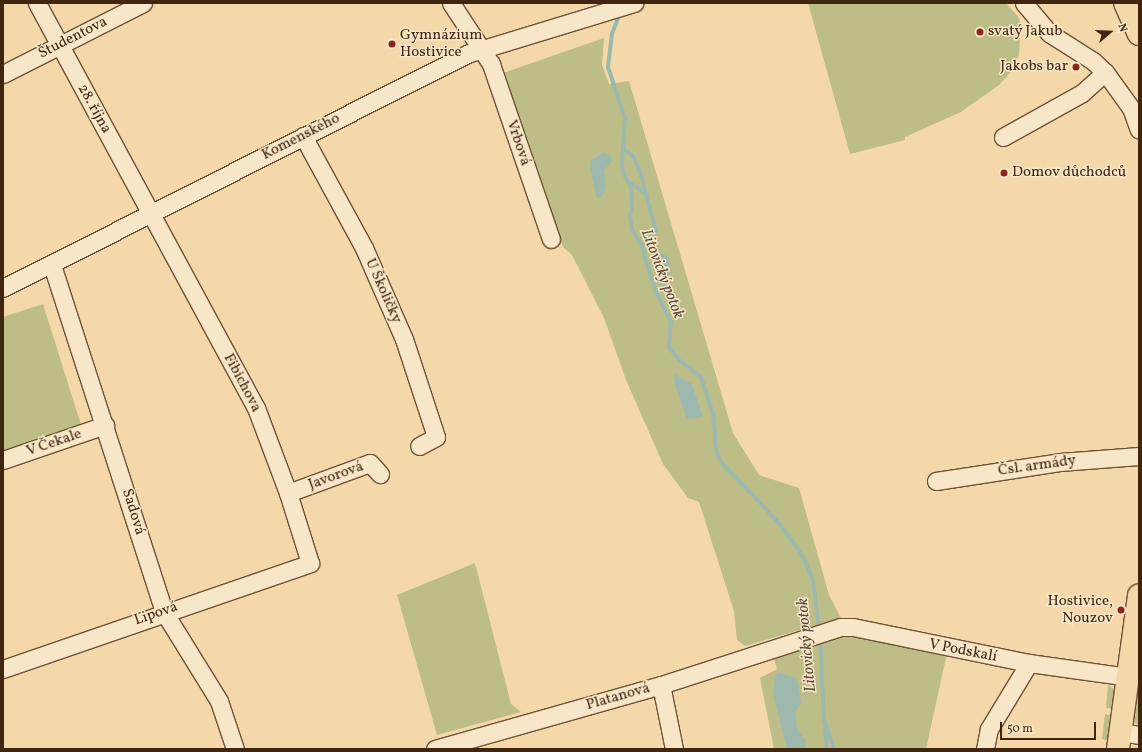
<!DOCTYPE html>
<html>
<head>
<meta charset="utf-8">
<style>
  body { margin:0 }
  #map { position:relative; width:1142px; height:752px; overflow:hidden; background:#f5d8aa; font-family:Vollkorn,serif }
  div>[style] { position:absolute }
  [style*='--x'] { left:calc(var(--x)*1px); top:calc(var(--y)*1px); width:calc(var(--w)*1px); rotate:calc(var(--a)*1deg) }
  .green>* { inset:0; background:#bdbe87 }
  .water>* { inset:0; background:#9db9ae }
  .stream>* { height:4px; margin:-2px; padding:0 2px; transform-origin:2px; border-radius:2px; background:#9db9ae }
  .roads { filter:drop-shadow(1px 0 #6d5237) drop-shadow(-1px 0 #6d5237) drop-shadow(0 1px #6d5237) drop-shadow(0 -1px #6d5237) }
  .minor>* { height:17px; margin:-8.5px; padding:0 8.5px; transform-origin:8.5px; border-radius:8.5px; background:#f8e6c8 }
  .major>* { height:22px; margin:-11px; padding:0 11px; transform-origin:11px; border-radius:11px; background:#f5d8aa }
  .dots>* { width:11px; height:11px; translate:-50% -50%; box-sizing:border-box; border:2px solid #f8e6c8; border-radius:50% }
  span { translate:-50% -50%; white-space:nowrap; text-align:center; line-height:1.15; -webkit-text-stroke:3px #f8e6c8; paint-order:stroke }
  .poi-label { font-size:15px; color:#402511 }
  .left { translate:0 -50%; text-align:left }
  .right { translate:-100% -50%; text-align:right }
  .street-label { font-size:15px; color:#402511 }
  .water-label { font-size:16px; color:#574a38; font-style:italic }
  .frame { position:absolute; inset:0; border:4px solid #402511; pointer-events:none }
  .north { position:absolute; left:1090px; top:12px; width:40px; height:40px; -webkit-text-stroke:3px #f8e6c8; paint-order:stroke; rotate:71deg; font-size:11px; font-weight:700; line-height:16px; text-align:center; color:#402511 }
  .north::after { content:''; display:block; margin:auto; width:14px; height:18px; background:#402511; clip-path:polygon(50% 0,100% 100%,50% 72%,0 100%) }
  .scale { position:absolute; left:1000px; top:722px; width:96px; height:18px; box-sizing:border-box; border:2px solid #402511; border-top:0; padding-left:5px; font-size:12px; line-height:14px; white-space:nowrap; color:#402511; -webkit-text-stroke:3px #f8e6c8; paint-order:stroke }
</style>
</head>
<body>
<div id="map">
  <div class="green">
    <i style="clip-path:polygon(808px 3px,1006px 3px,1019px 18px,1021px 25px,1019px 55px,1011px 72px,999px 85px,961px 112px,905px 137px,905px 140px,850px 154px)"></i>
    <i style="clip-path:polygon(604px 38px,602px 65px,609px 84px,629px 81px,733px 433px,759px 475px,799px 488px,829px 595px,841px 618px,745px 646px,737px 640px,734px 611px,699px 502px,688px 498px,663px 464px,626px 380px,604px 318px,572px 255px,563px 247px,503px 73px)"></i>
    <i style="clip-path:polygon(43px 304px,82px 428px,3px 455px,3px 317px)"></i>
    <i style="clip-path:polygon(475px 563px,511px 704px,521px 712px,437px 735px,397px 595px)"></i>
    <i style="clip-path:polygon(848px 635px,947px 653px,926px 749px,774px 749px,760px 678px,777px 669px,773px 655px,811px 643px)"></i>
    <i style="clip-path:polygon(1139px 684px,1139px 724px,1133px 723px)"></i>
    <i style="clip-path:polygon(1108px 685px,1117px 691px,1116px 709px,1106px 708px)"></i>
    <i style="clip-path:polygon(1105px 714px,1115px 716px,1110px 741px,1102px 739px)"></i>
  </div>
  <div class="water">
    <i style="clip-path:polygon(603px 153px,611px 156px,612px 161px,604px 171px,606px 186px,604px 194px,599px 198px,596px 196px,590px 167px,591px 160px)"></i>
    <i style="clip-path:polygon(661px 253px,669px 257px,669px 279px,664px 290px,658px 282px,660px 273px,657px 260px)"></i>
    <i style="clip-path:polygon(674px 374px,692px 384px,703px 417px,687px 419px,675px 386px)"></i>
    <i style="clip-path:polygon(778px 673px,795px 677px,798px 682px,801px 704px,795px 712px,797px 728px,806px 741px,804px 749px,787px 749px,773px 694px,775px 676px)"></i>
  </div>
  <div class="stream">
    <i style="--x:620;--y:13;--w:22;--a:111"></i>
    <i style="--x:612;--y:34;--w:33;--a:97"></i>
    <i style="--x:608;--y:67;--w:54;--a:71.6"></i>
    <i style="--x:625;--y:118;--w:44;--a:93.9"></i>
    <i style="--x:622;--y:162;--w:11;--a:85"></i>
    <i style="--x:623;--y:173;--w:16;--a:60"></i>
    <i style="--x:631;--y:187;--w:21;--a:87"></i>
    <i style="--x:632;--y:208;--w:9;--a:103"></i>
    <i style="--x:630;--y:217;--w:13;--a:81"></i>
    <i style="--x:632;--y:230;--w:17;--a:57"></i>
    <i style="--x:641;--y:244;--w:50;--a:72.6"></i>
    <i style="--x:656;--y:292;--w:34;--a:63"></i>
    <i style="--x:671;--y:322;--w:25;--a:95"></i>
    <i style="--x:669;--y:347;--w:18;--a:52"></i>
    <i style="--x:680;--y:361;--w:26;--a:37"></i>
    <i style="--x:701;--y:377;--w:38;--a:72"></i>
    <i style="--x:713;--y:413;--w:38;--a:85"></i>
    <i style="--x:716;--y:451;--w:13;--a:63"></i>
    <i style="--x:722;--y:463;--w:83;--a:46.5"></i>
    <i style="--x:779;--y:523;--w:43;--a:54.5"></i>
    <i style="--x:804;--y:558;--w:24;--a:68"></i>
    <i style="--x:813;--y:580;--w:49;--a:83"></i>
    <i style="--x:623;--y:149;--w:12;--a:35"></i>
    <i style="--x:633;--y:156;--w:17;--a:66"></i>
    <i style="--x:640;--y:172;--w:61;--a:74.8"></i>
    <i style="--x:656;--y:231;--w:21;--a:133"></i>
    <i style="--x:628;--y:181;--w:24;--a:36"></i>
    <i style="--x:820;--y:638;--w:81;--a:87.2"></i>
    <i style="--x:824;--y:719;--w:32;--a:72"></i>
    <i style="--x:825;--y:728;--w:21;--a:85"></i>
  </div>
  <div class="roads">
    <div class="minor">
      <i style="--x:451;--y:3;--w:73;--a:56.7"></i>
      <i style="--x:491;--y:64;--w:185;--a:71.1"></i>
      <i style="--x:1024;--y:3;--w:39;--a:50"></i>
      <i style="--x:1049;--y:33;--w:52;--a:32.5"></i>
      <i style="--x:1093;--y:61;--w:16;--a:43"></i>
      <i style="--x:1105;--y:72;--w:44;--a:54.2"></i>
      <i style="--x:1131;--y:108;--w:23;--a:70"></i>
      <i style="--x:3;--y:74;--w:157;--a:-26.9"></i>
      <i style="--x:303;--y:136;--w:128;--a:61.4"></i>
      <i style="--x:364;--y:248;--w:99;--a:66.3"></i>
      <i style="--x:404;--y:339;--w:103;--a:71.9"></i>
      <i style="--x:436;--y:437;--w:19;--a:152"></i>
      <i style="--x:1003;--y:137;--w:90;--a:-29.1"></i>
      <i style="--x:1082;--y:93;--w:31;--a:-42"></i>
      <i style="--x:52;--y:265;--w:365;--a:72.1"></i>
      <i style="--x:164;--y:612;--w:105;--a:58.3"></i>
      <i style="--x:219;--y:701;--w:51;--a:71.6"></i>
      <i style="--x:3;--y:288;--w:520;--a:-26.76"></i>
      <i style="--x:467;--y:54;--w:175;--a:-17"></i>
      <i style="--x:3;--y:460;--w:108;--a:-18.9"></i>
      <i style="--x:936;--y:481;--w:125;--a:-8.7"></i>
      <i style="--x:1060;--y:462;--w:79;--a:-4.3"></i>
      <i style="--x:288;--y:493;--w:87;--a:-20.1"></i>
      <i style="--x:370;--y:463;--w:15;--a:48"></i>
      <i style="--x:3;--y:669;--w:325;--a:-19"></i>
      <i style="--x:310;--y:563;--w:73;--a:-107.4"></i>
      <i style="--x:288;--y:493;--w:91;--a:-110.6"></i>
      <i style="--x:256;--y:408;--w:460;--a:-118.4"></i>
      <i style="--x:661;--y:685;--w:65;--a:78.5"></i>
      <i style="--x:1120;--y:732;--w:19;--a:9"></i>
      <i style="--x:435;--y:749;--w:235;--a:-15.8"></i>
      <i style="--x:661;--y:685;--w:189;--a:-17.9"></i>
      <i style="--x:841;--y:627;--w:12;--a:0"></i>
      <i style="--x:853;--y:627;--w:180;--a:11.6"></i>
      <i style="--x:1029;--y:663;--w:100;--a:8"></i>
      <i style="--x:985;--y:749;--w:20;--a:-79"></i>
      <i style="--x:989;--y:729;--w:77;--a:-58.8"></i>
    </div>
    <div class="major">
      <i style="--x:1125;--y:3;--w:34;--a:66"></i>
      <i style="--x:1118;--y:749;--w:155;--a:-82.2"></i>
    </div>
  </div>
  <div class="dots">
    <i style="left:980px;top:32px;background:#8f2418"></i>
    <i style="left:392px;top:44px;background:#8f2418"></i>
    <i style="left:1076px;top:67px;background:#8f2418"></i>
    <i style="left:1004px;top:173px;background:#8f2418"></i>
    <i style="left:1121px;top:610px;background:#8f2418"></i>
  </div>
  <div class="poi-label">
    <span class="left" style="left:988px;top:32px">svatý Jakub</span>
    <span class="left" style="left:400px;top:44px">Gymnázium<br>Hostivice</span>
    <span class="right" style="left:1068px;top:67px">Jakobs bar</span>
    <span class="left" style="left:1012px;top:173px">Domov důchodců</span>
    <span class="right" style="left:1113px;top:610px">Hostivice,<br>Nouzov</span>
  </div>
  <div class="street-label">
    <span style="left:73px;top:38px;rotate:-27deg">Študentova</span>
    <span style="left:94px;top:109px;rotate:61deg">28. října</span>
    <span style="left:301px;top:137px;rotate:-27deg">Komenského</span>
    <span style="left:518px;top:143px;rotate:71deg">Vrbová</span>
    <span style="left:383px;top:291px;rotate:66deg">U Školičky</span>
    <span style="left:242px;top:383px;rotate:62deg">Fibichova</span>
    <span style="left:54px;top:443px;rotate:-19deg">V Čekale</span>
    <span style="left:1037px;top:466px;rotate:-8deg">Čsl. armády</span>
    <span style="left:336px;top:476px;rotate:-20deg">Javorová</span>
    <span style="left:133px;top:512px;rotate:73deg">Sadová</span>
    <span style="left:156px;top:614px;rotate:-19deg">Lipová</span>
    <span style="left:963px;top:651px;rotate:11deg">V Podskalí</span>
    <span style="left:618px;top:697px;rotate:-16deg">Platanová</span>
  </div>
  <div class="water-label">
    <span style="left:662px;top:274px;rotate:69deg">Litovický potok</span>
    <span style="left:807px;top:645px;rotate:-95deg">Litovický potok</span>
  </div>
  <div class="frame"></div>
  <div class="north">N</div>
  <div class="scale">50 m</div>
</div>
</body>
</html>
